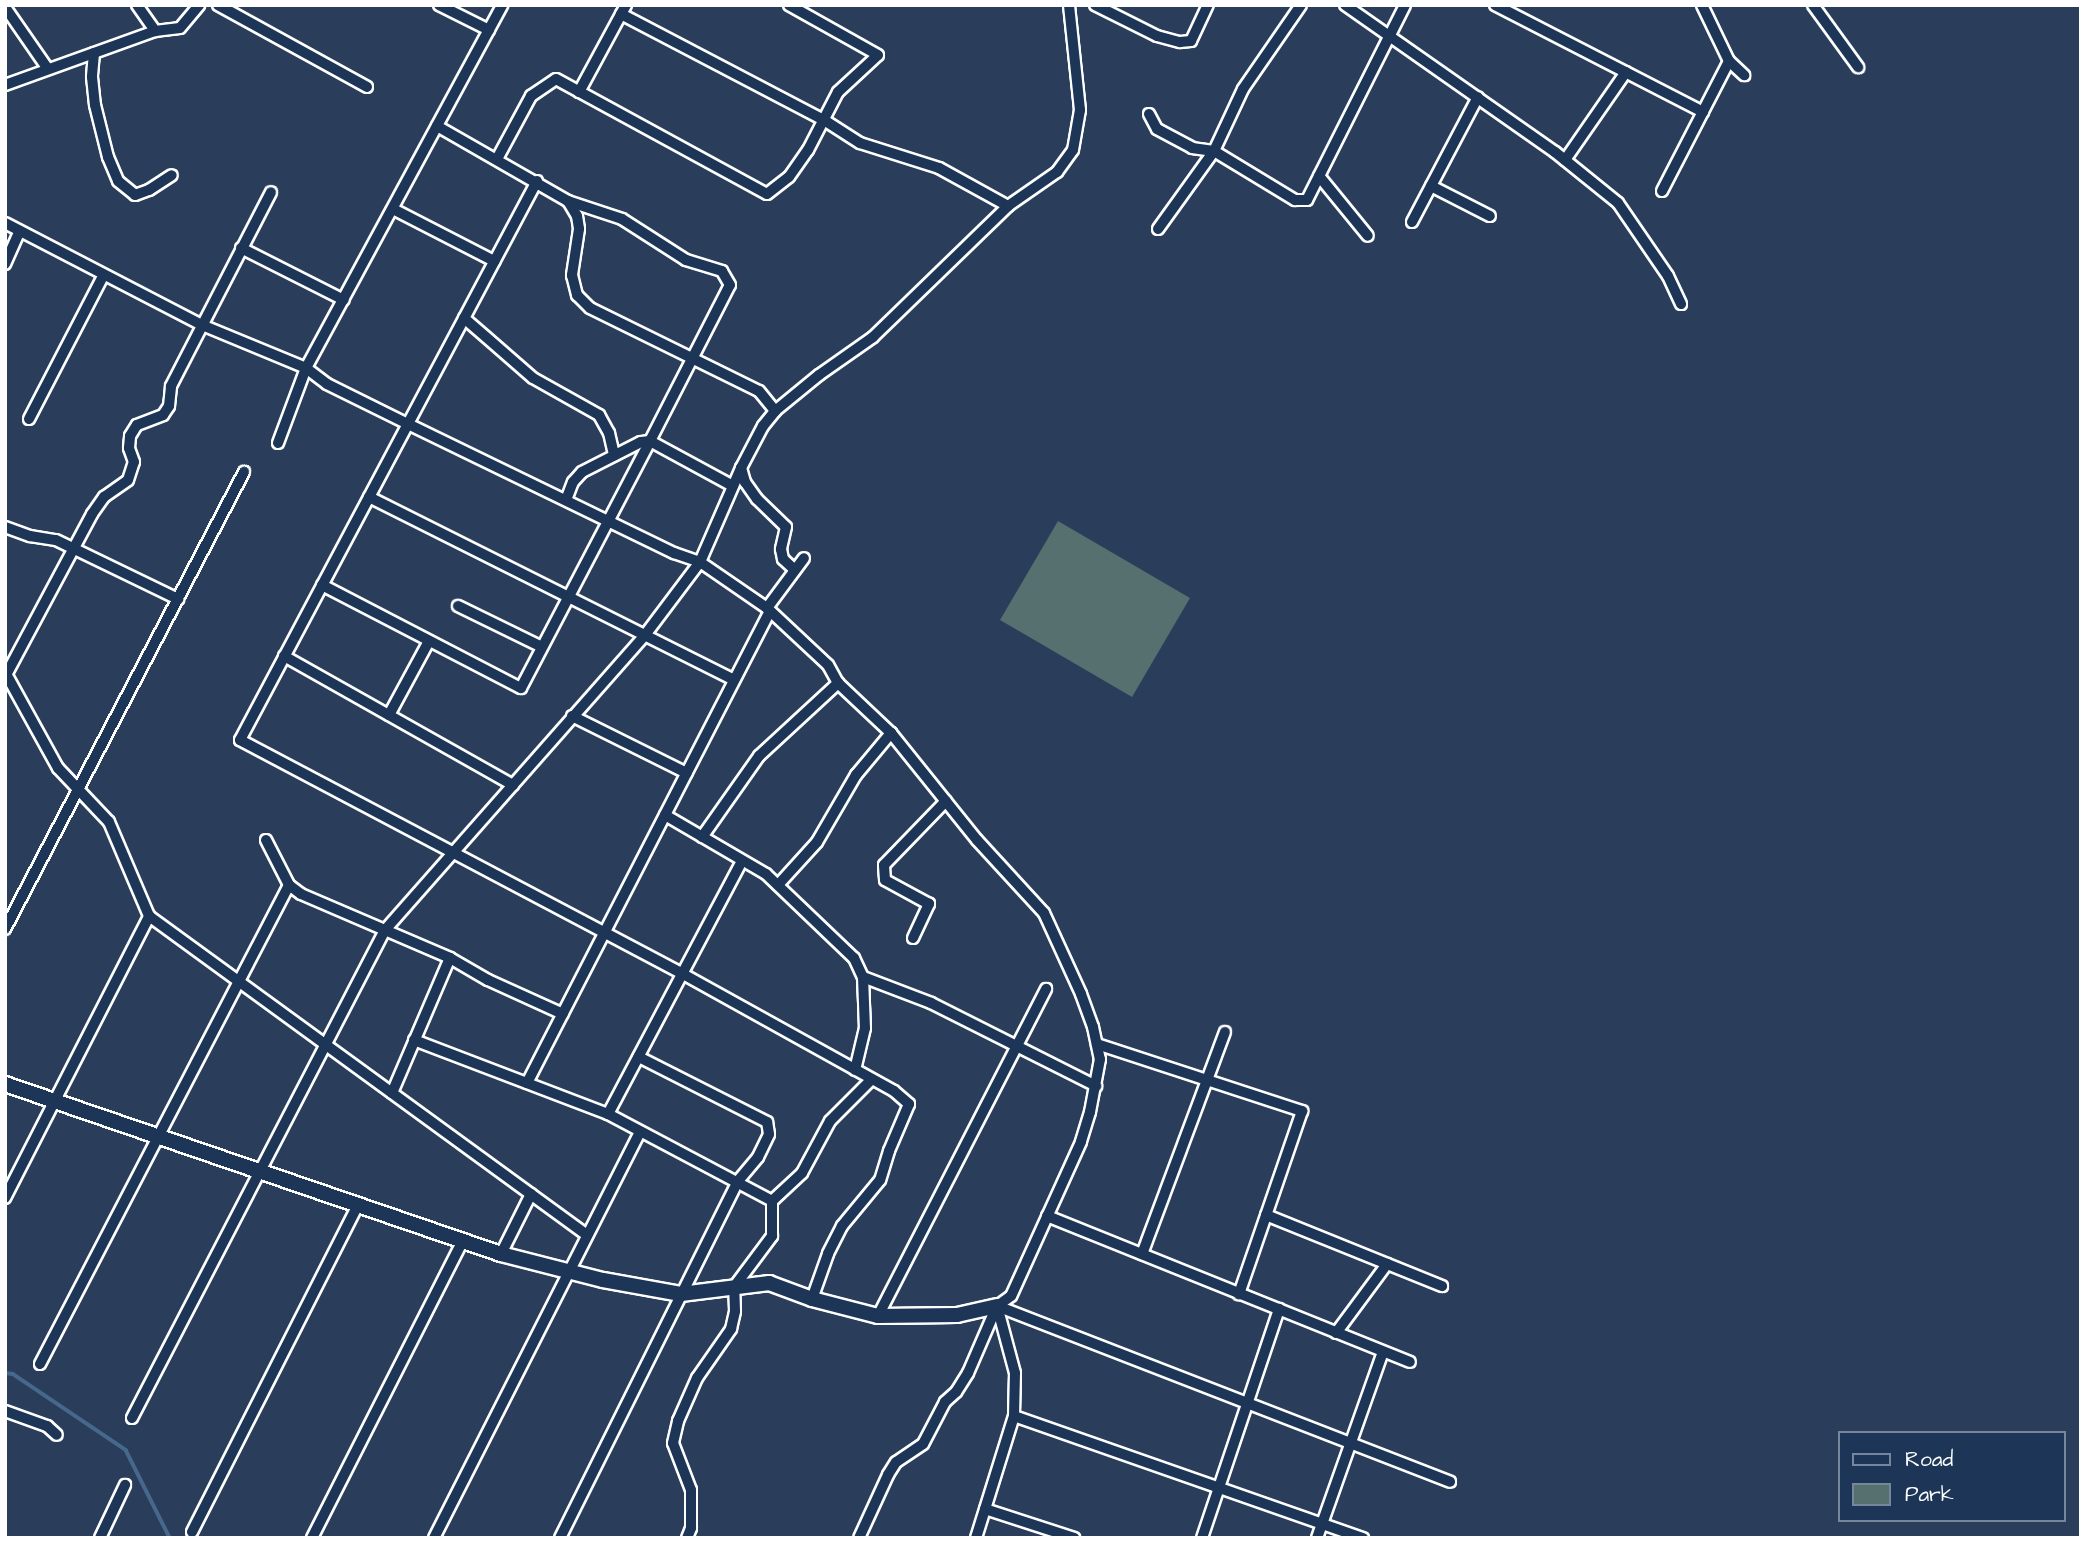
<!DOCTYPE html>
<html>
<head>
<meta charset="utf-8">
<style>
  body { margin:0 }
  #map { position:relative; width:2086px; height:1543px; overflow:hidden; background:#2a3e5b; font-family:"Architects Daughter",sans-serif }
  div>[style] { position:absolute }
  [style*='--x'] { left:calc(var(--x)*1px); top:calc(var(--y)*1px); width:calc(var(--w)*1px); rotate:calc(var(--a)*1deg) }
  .green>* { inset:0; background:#55706e }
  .stream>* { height:3.5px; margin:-1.75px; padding:0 1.75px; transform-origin:1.75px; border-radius:1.75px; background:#46688d }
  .roads { filter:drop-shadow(2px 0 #fff) drop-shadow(-2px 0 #fff) drop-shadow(0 2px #fff) drop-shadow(0 -2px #fff) }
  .minor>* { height:10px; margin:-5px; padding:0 5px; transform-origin:5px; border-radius:5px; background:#1d3557 }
  .tertiary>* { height:14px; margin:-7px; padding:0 7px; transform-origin:7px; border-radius:7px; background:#1d3557 }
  span { translate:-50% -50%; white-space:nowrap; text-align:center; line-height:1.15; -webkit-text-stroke:5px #1d3557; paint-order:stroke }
  .frame { position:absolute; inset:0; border:7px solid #fff; pointer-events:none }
  .legend { position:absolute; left:1838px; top:1431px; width:228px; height:91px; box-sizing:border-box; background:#1d3557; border:2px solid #77869a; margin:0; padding:9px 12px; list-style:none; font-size:21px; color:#fff }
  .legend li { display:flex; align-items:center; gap:14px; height:35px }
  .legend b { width:35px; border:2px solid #77869a }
</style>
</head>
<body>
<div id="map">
  <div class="green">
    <i style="clip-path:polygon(1058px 521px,1190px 598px,1132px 697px,1000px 620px)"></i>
  </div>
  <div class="stream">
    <i style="--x:5;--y:1373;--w:8;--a:7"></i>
    <i style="--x:13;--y:1374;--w:136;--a:33.9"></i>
    <i style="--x:126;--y:1450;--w:98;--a:63.4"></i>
  </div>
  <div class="roads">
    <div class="minor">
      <i style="--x:137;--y:5;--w:32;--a:55"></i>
      <i style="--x:218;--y:5;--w:170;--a:28.8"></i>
      <i style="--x:439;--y:5;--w:56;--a:26.6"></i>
      <i style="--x:1095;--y:5;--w:69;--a:26.6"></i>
      <i style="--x:1157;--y:36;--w:24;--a:15"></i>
      <i style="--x:1180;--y:42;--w:11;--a:-5"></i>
      <i style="--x:1191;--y:41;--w:40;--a:-65"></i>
      <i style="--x:1345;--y:5;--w:256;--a:35"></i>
      <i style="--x:1555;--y:152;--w:81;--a:39"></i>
      <i style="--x:1618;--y:203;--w:88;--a:55.6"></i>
      <i style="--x:1668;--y:276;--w:31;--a:65"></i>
      <i style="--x:1495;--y:5;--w:234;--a:27.2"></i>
      <i style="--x:1702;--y:5;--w:62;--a:64.3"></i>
      <i style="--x:1729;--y:61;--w:21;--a:43"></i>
      <i style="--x:1813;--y:5;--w:77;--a:54"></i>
      <i style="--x:5;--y:7;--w:75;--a:55.3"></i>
      <i style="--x:621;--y:14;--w:229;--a:27.6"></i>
      <i style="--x:824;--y:120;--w:43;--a:32.6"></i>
      <i style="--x:860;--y:143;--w:83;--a:17.6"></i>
      <i style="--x:939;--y:168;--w:79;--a:28.8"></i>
      <i style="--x:94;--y:53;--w:24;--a:95"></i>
      <i style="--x:92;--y:77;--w:28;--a:84"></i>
      <i style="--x:95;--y:105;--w:54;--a:76"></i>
      <i style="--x:108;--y:157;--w:26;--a:67"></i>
      <i style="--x:118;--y:181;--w:22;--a:39"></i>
      <i style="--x:135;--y:195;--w:15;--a:-20"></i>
      <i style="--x:149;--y:190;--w:27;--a:-33"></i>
      <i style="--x:5;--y:85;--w:159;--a:-19.8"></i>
      <i style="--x:155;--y:31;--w:25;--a:-7"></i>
      <i style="--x:180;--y:28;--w:30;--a:-50"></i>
      <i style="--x:579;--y:92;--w:99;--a:-61.6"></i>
      <i style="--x:1149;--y:114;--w:17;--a:62"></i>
      <i style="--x:1157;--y:129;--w:40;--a:28"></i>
      <i style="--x:1192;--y:148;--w:22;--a:8"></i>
      <i style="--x:1214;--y:151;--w:95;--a:31.2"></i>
      <i style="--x:1295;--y:200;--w:12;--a:0"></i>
      <i style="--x:1307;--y:200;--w:218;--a:-63.3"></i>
      <i style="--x:437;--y:126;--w:151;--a:29.8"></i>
      <i style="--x:568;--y:201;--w:17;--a:59"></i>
      <i style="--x:577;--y:216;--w:13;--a:81"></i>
      <i style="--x:579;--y:229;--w:47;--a:98.7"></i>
      <i style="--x:572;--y:275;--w:21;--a:76"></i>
      <i style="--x:577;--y:295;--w:18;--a:45"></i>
      <i style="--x:590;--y:308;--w:188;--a:26.2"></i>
      <i style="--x:759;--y:391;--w:26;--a:51"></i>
      <i style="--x:497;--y:159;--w:72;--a:-61.6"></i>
      <i style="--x:531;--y:96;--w:30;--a:-34"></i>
      <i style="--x:556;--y:79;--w:240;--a:28.6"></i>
      <i style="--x:767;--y:194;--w:28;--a:-38"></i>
      <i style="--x:789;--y:177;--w:33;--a:-55"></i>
      <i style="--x:808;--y:150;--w:65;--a:-62.7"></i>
      <i style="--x:838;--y:92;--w:54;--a:-42.8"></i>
      <i style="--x:878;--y:55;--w:102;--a:-150.7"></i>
      <i style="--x:1565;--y:160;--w:107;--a:-55.3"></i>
      <i style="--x:1319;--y:176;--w:77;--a:50.8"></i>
      <i style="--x:537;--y:181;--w:633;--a:117.98"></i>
      <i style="--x:240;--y:740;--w:501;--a:27.84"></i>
      <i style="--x:683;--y:974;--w:241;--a:29"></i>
      <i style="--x:894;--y:1091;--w:20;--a:41"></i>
      <i style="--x:909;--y:1104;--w:51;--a:113.1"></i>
      <i style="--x:889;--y:1151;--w:30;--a:107"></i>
      <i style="--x:880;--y:1180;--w:60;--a:129.6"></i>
      <i style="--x:842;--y:1226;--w:31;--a:117"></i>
      <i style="--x:828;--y:1254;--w:48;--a:109.6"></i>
      <i style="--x:1431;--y:186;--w:66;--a:27"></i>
      <i style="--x:1662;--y:191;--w:146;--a:-62.7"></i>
      <i style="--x:393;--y:209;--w:114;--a:27.2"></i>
      <i style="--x:1412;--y:222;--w:141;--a:-62.2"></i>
      <i style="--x:5;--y:223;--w:222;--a:27.4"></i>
      <i style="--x:202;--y:325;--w:113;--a:22.5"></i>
      <i style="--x:306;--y:368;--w:26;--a:37"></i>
      <i style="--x:327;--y:384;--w:90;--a:26.3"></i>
      <i style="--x:408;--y:424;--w:296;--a:25.9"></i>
      <i style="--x:674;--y:553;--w:28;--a:19"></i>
      <i style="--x:700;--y:562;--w:81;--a:34.5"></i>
      <i style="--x:767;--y:608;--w:83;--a:43.1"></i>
      <i style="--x:828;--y:665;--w:21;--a:61"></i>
      <i style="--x:838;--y:683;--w:73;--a:43.3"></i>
      <i style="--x:891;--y:733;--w:137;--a:51.2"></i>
      <i style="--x:977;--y:840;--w:99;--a:47.5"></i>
      <i style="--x:1044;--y:913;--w:89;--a:65.4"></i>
      <i style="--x:1081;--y:994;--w:35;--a:70"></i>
      <i style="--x:1093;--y:1027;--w:33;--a:78"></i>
      <i style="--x:1100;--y:1059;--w:54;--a:100.7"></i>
      <i style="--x:1090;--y:1112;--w:31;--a:107"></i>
      <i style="--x:1081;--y:1142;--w:169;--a:114.4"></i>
      <i style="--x:1011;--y:1296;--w:17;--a:144"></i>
      <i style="--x:997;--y:1306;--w:73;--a:113.4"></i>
      <i style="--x:968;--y:1373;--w:22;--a:122"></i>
      <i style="--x:956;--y:1392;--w:15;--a:138"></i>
      <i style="--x:945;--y:1402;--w:47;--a:117.6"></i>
      <i style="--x:923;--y:1444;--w:32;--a:146"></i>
      <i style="--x:896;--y:1462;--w:15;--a:122"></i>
      <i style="--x:888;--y:1475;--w:69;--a:114.7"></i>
      <i style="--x:1158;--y:229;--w:96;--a:-54.3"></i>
      <i style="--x:1214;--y:151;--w:68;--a:-64.9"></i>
      <i style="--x:1243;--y:89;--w:102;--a:-55.4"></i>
      <i style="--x:241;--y:248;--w:115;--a:26.8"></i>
      <i style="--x:5;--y:264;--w:36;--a:-66"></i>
      <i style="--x:464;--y:318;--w:91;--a:41"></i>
      <i style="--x:533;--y:378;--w:76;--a:29.3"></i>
      <i style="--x:599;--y:415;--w:21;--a:61"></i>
      <i style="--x:609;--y:433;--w:23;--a:77"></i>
      <i style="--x:29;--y:419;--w:161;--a:-62.6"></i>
      <i style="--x:278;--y:443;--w:80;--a:-69.5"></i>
      <i style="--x:306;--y:368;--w:413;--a:-61.6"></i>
      <i style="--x:741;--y:468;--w:15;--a:74"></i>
      <i style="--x:745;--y:482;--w:21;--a:55"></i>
      <i style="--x:757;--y:499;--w:40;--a:44"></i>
      <i style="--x:786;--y:527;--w:23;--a:103"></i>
      <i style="--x:781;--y:549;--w:10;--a:79"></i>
      <i style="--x:783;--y:559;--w:16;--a:43"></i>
      <i style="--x:369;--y:497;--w:408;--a:26.6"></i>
      <i style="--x:566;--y:500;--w:19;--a:-69"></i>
      <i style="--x:573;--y:482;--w:13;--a:-48"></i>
      <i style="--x:582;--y:472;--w:66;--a:-27"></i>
      <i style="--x:641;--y:442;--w:9;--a:-6"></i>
      <i style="--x:650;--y:441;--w:175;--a:-62.9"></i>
      <i style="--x:730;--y:285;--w:16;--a:-120"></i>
      <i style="--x:722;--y:271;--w:38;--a:-163"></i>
      <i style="--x:686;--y:260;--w:76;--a:-147.4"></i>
      <i style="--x:622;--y:219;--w:57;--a:-161.6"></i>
      <i style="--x:5;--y:527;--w:27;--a:20"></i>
      <i style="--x:30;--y:536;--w:26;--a:9"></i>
      <i style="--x:56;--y:540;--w:136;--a:25.8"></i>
      <i style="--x:322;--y:585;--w:224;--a:27.4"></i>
      <i style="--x:521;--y:688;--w:279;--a:-62.4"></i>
      <i style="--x:650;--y:441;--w:94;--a:28.5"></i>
      <i style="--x:458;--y:606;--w:93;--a:26"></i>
      <i style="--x:767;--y:608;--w:62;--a:-53.5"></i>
      <i style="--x:284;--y:656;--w:263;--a:29.4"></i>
      <i style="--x:5;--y:672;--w:110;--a:61.1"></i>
      <i style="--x:58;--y:768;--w:74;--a:46.6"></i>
      <i style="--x:109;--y:822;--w:102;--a:66.9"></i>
      <i style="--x:149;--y:916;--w:542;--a:36.07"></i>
      <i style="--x:5;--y:677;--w:185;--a:-61.9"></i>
      <i style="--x:92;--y:514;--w:21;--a:-55"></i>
      <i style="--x:104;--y:497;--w:29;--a:-35"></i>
      <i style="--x:128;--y:480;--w:19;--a:-72"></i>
      <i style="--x:134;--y:462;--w:15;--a:-110"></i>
      <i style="--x:129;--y:448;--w:12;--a:-85"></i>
      <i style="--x:130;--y:436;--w:13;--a:-58"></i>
      <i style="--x:137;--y:425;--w:28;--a:-21"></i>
      <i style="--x:163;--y:415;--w:11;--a:-56"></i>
      <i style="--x:169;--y:406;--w:20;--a:-84"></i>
      <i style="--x:171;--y:386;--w:218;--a:-62.7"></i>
      <i style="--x:389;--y:715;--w:84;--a:-61.6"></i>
      <i style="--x:572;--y:716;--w:128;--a:26.4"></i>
      <i style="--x:665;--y:815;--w:117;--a:30.3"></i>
      <i style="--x:766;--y:874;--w:122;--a:43.7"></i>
      <i style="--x:854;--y:958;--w:21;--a:65"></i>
      <i style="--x:863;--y:977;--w:51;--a:87.8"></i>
      <i style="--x:865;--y:1028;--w:43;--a:103.4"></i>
      <i style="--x:702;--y:837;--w:99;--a:-54.9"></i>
      <i style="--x:759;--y:756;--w:108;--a:-42.7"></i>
      <i style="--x:266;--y:840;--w:51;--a:62.9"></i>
      <i style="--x:289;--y:885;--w:15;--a:37"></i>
      <i style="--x:301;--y:894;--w:162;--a:23.2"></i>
      <i style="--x:450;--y:958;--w:44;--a:30.1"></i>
      <i style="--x:488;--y:980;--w:82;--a:24.4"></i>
      <i style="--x:778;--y:885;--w:58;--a:-47.8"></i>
      <i style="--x:817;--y:842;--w:78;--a:-59.8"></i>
      <i style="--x:856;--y:775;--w:55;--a:-50.2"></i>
      <i style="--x:5;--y:929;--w:516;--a:-62.39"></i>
      <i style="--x:913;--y:938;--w:38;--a:-65"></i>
      <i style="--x:929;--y:904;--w:50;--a:-151.4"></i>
      <i style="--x:885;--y:880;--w:15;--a:-94"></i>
      <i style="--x:884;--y:865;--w:89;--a:-45.9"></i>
      <i style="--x:863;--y:977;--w:73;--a:20.9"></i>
      <i style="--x:931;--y:1003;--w:185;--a:26.7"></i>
      <i style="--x:414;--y:1040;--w:208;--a:20.9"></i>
      <i style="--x:608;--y:1114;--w:186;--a:27.9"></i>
      <i style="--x:1097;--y:1044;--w:216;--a:18.1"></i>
      <i style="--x:1302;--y:1111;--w:194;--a:109"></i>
      <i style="--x:527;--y:1083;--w:531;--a:-62.76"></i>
      <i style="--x:392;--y:1093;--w:147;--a:-66.8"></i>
      <i style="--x:608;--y:1114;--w:286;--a:-62.1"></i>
      <i style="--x:5;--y:1198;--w:317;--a:-62.9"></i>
      <i style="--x:1266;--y:1215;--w:190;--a:22"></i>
      <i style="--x:1047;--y:1216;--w:391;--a:21.9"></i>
      <i style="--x:501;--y:1254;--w:67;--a:-63.4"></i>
      <i style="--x:1142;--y:1254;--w:237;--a:-69.5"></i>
      <i style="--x:997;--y:1306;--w:486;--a:21.2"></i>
      <i style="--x:878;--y:1316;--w:368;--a:-62.8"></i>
      <i style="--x:1336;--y:1333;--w:86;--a:-53.5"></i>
      <i style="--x:40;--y:1364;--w:540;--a:-62.53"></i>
      <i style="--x:5;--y:1411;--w:45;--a:19.7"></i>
      <i style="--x:47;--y:1426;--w:13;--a:42"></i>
      <i style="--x:1014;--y:1416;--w:370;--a:19.3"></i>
      <i style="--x:132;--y:1418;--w:550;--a:-62.6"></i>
      <i style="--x:385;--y:930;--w:393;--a:-48.6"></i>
      <i style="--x:645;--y:635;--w:91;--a:-53"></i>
      <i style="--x:700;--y:562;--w:103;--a:-66.4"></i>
      <i style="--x:741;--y:468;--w:47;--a:-62.4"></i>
      <i style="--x:763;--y:426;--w:19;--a:-51"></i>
      <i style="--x:775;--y:411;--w:57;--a:-39.3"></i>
      <i style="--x:819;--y:375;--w:66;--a:-35.1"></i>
      <i style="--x:873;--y:337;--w:188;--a:-44.1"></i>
      <i style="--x:1008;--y:206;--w:60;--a:-34.8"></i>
      <i style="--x:1057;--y:172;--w:27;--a:-54"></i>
      <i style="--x:1073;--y:150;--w:41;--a:-80.1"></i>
      <i style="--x:1080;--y:110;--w:106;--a:-96"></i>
      <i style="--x:985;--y:1509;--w:94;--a:18"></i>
      <i style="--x:192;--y:1532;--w:367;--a:-63.1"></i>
      <i style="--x:100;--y:1538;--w:59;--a:-64.7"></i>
      <i style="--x:312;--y:1538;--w:333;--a:-63.1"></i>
      <i style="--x:434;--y:1538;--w:455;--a:-63.1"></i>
      <i style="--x:560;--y:1538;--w:399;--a:-63.5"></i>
      <i style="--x:738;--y:1181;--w:31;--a:-50"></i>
      <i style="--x:758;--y:1157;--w:25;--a:-64"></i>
      <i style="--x:769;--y:1134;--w:12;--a:-99"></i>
      <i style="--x:767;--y:1122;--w:144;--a:-153.1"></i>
      <i style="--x:687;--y:1538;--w:11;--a:-68"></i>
      <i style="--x:691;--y:1528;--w:38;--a:-90"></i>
      <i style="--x:691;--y:1490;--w:50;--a:-111"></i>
      <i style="--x:673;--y:1443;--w:23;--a:-77"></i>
      <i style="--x:678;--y:1421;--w:47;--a:-66.2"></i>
      <i style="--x:697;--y:1378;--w:60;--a:-55.2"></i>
      <i style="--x:731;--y:1329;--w:18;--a:-77"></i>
      <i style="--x:735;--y:1311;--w:24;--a:-92"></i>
      <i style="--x:734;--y:1287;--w:64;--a:-53.3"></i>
      <i style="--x:772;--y:1236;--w:35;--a:-90"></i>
      <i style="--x:772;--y:1201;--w:41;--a:-43"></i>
      <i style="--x:802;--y:1173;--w:59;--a:-61.7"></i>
      <i style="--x:830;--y:1121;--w:59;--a:-45"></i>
      <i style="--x:976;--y:1538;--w:128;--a:-72.7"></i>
      <i style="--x:1014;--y:1416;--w:43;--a:-88.7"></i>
      <i style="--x:1015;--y:1373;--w:69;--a:-105"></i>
      <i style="--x:1202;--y:1538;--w:242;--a:-71.4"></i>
      <i style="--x:1317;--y:1538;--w:197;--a:-70.5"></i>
    </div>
    <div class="tertiary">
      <i style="--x:5;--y:1084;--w:524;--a:18.92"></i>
      <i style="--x:501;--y:1254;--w:105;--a:14.3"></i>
      <i style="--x:603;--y:1280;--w:79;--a:10.2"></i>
      <i style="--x:681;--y:1294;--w:89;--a:-7.1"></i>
      <i style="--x:769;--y:1283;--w:46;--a:20.4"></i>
      <i style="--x:812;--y:1299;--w:68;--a:14.4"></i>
      <i style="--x:878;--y:1316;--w:79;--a:-0.7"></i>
      <i style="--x:957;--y:1315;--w:41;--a:-12.7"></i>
    </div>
  </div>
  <div class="frame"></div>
  <ul class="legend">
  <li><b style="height:9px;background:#1d3557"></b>Road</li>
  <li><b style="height:19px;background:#55706e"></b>Park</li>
  </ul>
</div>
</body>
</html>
